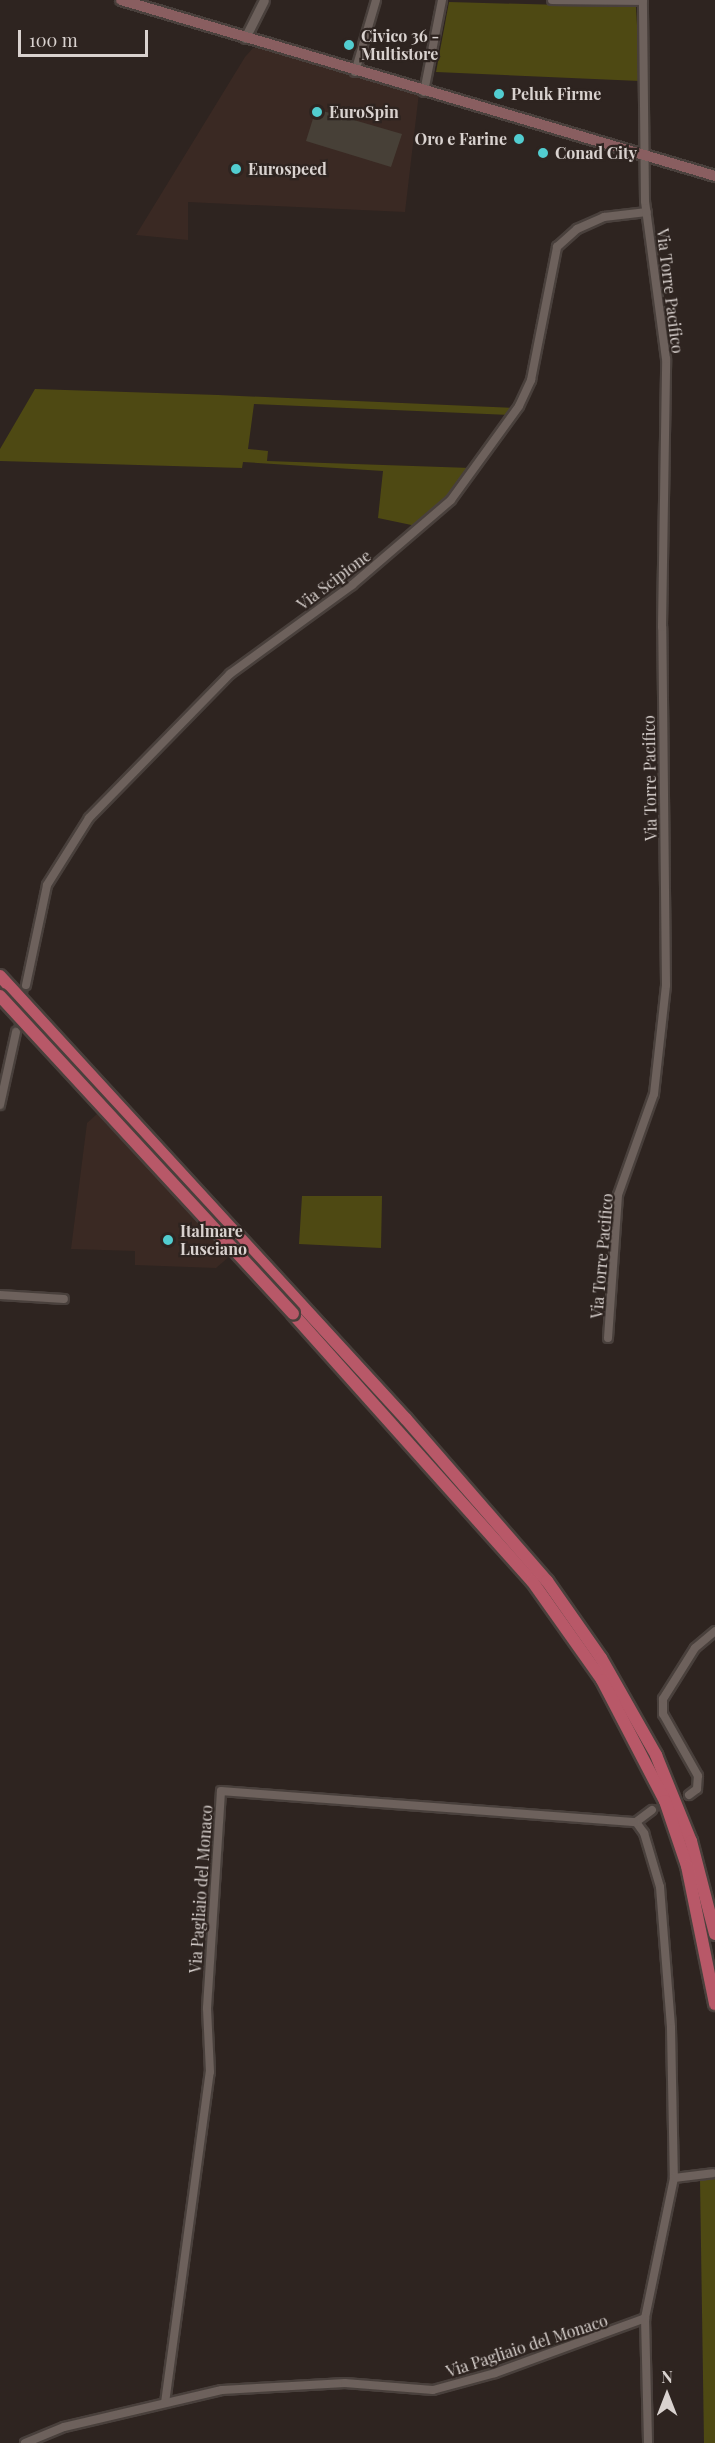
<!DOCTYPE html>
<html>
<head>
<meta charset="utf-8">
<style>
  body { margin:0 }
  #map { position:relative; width:715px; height:2443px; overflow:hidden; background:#2e2420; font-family:"Playfair Display",serif }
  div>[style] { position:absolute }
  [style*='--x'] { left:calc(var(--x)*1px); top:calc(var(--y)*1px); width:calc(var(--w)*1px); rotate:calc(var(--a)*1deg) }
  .built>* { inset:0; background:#3a2923 }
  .green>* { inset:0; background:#4e4913 }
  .building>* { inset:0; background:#474037 }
  .minor-tunnel>* { height:8px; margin-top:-4px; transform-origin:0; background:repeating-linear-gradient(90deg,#483e3a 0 8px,transparent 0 12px) }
  .roads { filter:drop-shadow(2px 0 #49403c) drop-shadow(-2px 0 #49403c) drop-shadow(0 2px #49403c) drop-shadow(0 -2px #49403c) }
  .minor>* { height:8px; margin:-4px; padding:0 4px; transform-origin:4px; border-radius:4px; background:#6d615c }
  .tertiary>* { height:9px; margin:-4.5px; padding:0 4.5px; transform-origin:4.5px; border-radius:4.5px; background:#6d615c }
  .secondary>* { height:10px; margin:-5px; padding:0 5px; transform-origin:5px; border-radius:5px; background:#895e60 }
  .trunk>* { height:12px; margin:-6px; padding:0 6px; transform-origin:6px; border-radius:6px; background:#b85868 }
  .bridges { filter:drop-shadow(2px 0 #49403c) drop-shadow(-2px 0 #49403c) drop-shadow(0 2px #49403c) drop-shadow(0 -2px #49403c) }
  .trunk-bridge>* { height:12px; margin:-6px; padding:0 6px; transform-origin:6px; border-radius:6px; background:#b85868 }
  .dots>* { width:16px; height:16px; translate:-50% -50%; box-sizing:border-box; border:3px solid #2e2420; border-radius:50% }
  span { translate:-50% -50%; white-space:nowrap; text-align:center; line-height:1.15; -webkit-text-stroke:4.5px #2e2420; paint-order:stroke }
  .poi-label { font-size:16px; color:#d9d2cf; font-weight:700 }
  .left { translate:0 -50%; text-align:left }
  .right { translate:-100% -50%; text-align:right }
  .street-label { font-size:16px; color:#d9d2cf }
  .north { position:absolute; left:637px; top:2365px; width:60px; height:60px; -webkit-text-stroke:4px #2e2420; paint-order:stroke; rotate:0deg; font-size:16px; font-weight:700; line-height:24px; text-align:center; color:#d9d2cf }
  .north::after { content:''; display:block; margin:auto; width:21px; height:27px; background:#d9d2cf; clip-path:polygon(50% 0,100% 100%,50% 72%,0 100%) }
  .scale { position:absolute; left:18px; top:30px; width:130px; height:27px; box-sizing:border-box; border:3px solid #d9d2cf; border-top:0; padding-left:8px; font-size:18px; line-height:21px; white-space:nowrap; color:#d9d2cf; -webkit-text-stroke:4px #2e2420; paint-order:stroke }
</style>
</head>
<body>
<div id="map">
  <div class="built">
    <i style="clip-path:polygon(267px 47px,419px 93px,405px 212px,188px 202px,188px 240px,136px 235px,245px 57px,253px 48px)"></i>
    <i style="clip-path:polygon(97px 1114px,144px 1164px,230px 1256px,216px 1268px,135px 1265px,135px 1251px,71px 1249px,87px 1123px)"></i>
  </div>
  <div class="green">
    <i style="clip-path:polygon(449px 2px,636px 7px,640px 81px,436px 72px)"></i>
    <i style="clip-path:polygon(35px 389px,218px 395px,515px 408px,510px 415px,254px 404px,248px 449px,268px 451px,267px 461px,471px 468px,421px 527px,378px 518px,383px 471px,243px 462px,242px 468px,0 461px,0 449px)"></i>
    <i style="clip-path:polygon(302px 1196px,382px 1196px,381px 1248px,299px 1244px)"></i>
    <i style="clip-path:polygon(715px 2178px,715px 2443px,704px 2443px,700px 2179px)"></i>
  </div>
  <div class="building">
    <i style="clip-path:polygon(316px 109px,402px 134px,391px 167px,306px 141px)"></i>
  </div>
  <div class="minor-tunnel">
    <i style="--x:16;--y:1032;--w:48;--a:-78"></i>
    <i style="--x:652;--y:1810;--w:40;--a:-22"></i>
  </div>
  <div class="roads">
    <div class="minor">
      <i style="--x:552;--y:0;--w:91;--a:0.6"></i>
      <i style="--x:355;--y:72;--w:75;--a:-73.7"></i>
      <i style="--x:424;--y:92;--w:94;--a:-78.9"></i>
      <i style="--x:26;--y:985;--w:102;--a:-78.1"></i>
      <i style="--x:47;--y:885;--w:79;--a:-57.9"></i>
      <i style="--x:89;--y:818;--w:202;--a:-45.6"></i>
      <i style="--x:230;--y:674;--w:151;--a:-36.1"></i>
      <i style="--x:352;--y:585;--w:130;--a:-40.6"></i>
      <i style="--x:451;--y:500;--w:116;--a:-54.1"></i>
      <i style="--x:519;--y:406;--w:29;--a:-65"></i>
      <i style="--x:531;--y:380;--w:136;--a:-78.9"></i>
      <i style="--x:557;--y:247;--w:27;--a:-42"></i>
      <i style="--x:577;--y:229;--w:30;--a:-24"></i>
      <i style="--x:604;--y:217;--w:43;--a:-6.6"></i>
      <i style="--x:0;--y:1105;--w:75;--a:-77.6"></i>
      <i style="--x:0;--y:1295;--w:64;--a:3.6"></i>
      <i style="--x:608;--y:1338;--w:143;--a:-86"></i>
      <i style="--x:618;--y:1195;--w:107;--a:-70.4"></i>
      <i style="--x:654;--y:1094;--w:110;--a:-83.7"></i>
      <i style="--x:666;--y:985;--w:358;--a:-90.6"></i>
      <i style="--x:662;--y:627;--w:268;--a:-89.1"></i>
      <i style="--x:666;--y:359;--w:159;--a:-97.6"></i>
      <i style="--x:645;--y:201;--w:201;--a:-90.6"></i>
      <i style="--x:689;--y:1795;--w:10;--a:-37"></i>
      <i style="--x:697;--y:1789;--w:13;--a:-86"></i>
      <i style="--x:698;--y:1776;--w:71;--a:-119.4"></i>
      <i style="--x:663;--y:1714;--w:15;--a:-90"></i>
      <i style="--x:663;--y:1699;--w:60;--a:-57.9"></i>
      <i style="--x:695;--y:1648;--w:26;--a:-40"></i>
      <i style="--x:636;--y:1822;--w:14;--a:54"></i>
      <i style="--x:644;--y:1833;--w:56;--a:73.5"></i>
      <i style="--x:660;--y:1887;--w:141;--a:85.5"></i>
      <i style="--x:671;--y:2028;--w:150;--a:88.9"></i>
      <i style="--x:674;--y:2178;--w:143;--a:101.7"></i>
      <i style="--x:645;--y:2318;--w:125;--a:88.6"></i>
      <i style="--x:636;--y:1822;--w:20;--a:-37"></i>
      <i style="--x:674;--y:2178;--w:39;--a:-7"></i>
      <i style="--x:165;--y:2403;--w:334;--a:-82.3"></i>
      <i style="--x:210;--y:2072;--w:64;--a:-92.7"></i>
      <i style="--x:207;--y:2008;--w:217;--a:-86.3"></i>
      <i style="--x:221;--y:1791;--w:416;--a:4.3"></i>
      <i style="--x:25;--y:2443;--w:42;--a:-22.3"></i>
      <i style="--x:64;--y:2427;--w:162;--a:-13.2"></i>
      <i style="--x:222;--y:2390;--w:123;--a:-3.3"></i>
      <i style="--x:345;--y:2383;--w:88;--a:4.5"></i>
      <i style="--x:433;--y:2390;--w:64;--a:-15.3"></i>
      <i style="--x:495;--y:2373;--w:160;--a:-20.1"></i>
    </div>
    <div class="tertiary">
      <i style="--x:245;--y:38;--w:42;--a:-63.4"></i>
    </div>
    <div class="secondary">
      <i style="--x:121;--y:0;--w:620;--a:16.5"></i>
    </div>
    <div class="trunk">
      <i style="--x:0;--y:976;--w:601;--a:47.5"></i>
      <i style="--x:406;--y:1419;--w:215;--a:49"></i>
      <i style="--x:547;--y:1581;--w:94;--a:55"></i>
      <i style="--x:601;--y:1658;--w:112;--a:60.4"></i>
      <i style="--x:656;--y:1755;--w:93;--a:67.9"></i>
      <i style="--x:691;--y:1841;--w:96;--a:75.5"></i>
      <i style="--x:293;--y:1314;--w:358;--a:48.2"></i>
      <i style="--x:532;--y:1581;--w:121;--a:54.7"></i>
      <i style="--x:602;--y:1680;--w:136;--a:62.5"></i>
      <i style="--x:665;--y:1801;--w:69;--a:71.3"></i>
      <i style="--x:687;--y:1866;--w:141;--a:78.5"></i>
    </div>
  </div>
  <div class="bridges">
    <div class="trunk-bridge">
      <i style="--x:0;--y:996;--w:432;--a:47.3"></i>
    </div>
  </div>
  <div class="dots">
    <i style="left:349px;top:45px;background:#52cdd0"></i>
    <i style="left:499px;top:94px;background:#52cdd0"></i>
    <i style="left:317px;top:112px;background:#52cdd0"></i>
    <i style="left:519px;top:139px;background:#52cdd0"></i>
    <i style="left:543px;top:153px;background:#52cdd0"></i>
    <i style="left:236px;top:169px;background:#52cdd0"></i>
    <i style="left:168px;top:1240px;background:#52cdd0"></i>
  </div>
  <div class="poi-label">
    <span class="left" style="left:361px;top:45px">Civico 36 -<br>Multistore</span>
    <span class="left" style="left:511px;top:94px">Peluk Firme</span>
    <span class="left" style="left:329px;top:112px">EuroSpin</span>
    <span class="right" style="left:507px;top:139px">Oro e Farine</span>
    <span class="left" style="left:555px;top:153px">Conad City</span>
    <span class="left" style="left:248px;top:169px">Eurospeed</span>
    <span class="left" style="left:180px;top:1240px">Italmare<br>Lusciano</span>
  </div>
  <div class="street-label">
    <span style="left:670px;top:291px;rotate:83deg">Via Torre Pacifico</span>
    <span style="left:334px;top:580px;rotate:-37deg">Via Scipione</span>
    <span style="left:650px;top:778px;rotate:-91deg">Via Torre Pacifico</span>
    <span style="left:602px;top:1256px;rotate:-85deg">Via Torre Pacifico</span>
    <span style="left:201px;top:1889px;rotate:-86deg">Via Pagliaio del Monaco</span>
    <span style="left:527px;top:2346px;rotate:-18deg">Via Pagliaio del Monaco</span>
  </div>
  <div class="north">N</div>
  <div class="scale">100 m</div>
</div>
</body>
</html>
